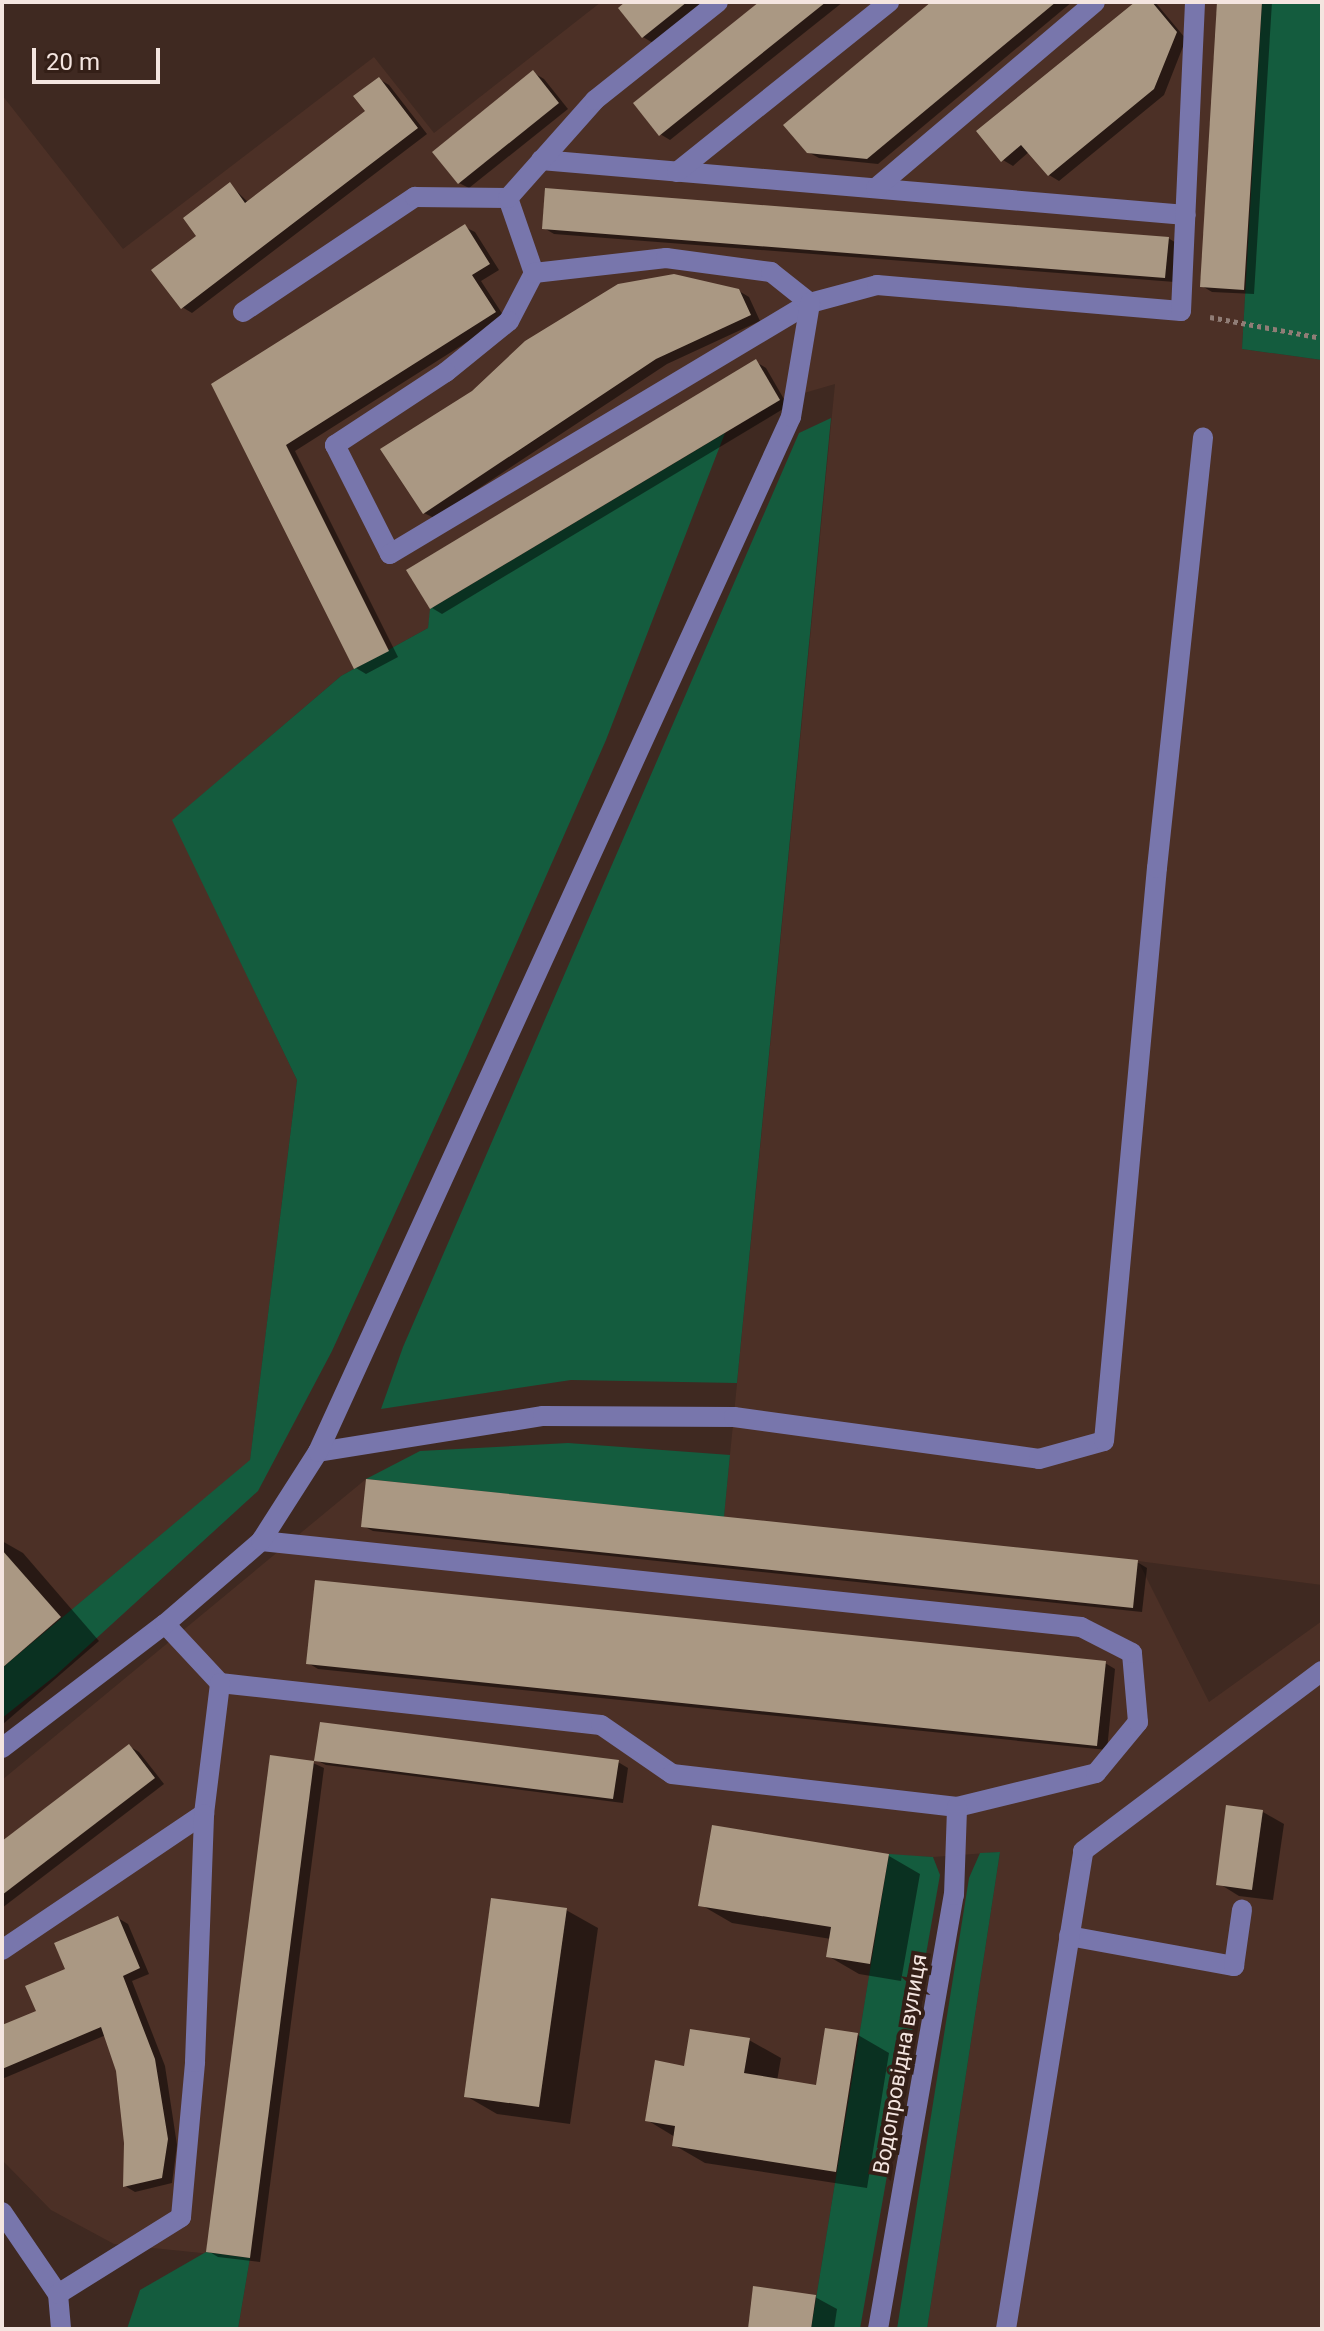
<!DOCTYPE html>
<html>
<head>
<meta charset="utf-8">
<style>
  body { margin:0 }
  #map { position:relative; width:1324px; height:2331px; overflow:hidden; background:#3f2921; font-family:Roboto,sans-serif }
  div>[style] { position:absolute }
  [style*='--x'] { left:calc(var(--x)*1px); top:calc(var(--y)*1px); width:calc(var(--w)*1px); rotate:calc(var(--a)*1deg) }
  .built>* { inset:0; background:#4c3026 }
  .green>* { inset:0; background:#145c3e }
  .shadow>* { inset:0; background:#0007 }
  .building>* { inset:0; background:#aa9883 }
  .path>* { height:5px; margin-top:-2.5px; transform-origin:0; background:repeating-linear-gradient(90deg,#907d76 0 4px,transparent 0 8px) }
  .minor>* { height:20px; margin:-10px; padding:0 10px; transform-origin:10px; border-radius:10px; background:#7876ac }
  span { translate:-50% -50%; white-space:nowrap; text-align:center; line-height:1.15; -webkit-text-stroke:8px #341f17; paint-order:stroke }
  .street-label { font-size:22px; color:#f4e5e0 }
  .frame { position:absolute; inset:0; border:4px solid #f4e5e0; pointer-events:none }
  .scale { position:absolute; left:32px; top:48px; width:128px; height:36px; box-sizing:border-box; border:4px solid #f4e5e0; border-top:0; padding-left:10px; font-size:24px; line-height:28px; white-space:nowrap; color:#f4e5e0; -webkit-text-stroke:6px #341f17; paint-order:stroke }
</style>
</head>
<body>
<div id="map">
  <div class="built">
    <i style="clip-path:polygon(601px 2px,1262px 2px,1242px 349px,1322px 360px,1322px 1585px,1138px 1561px,1209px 1702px,1322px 1621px,1322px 2329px,927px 2329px,1000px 1852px,933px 1857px,889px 1855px,811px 2329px,238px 2329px,250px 2258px,114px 2244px,51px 2210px,2px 2160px,2px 1780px,366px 1479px,724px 1516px,835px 384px,780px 400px,431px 609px,428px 628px,341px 676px,173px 820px,297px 1080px,250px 1461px,2px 1668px,2px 95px,123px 249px,374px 57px,434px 133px)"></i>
  </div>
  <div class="green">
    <i style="clip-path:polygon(1262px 2px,1322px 2px,1322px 360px,1242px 349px)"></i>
    <i style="clip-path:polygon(831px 418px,737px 1383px,571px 1380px,381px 1409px,403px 1347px,799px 433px)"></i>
    <i style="clip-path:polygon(725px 433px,606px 740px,465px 1060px,332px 1351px,258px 1491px,55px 1676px,2px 1718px,2px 1668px,250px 1460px,297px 1080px,172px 820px,341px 676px,428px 628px,430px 609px)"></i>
    <i style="clip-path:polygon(568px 1443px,730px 1455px,724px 1517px,366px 1479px,420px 1451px)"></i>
    <i style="clip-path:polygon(1000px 1852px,927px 2329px,897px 2329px,969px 1878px,980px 1853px)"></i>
    <i style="clip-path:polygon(889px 1854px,933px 1857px,940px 1875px,860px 2329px,811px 2329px)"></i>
    <i style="clip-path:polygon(206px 2252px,250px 2258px,238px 2329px,127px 2329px,140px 2290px)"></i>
  </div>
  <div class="shadow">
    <i style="clip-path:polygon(628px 2px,704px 2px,653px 43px,643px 37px)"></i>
    <i style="clip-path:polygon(762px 2px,843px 2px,670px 140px,660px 134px)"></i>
    <i style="clip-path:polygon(934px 2px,1072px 2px,878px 164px,819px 158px,808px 152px)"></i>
    <i style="clip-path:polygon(1138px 2px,1155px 2px,1186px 39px,1164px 95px,1059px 181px,1049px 175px,1030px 151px,1013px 166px,1003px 160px)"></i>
    <i style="clip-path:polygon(1219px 2px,1272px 2px,1254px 294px,1212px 292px,1202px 286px)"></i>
    <i style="clip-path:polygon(534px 73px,544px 79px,568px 109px,469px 188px,459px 183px)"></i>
    <i style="clip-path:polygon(379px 79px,389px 85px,427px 134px,192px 313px,182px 307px,199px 236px,230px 185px,249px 203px,368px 112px)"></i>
    <i style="clip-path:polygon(465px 227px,475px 232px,499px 270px,481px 281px,505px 318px,295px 451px,398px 657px,366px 674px,356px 668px,214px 384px)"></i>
    <i style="clip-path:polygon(544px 228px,1168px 238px,1178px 244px,1175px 282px,554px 234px)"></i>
    <i style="clip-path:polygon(739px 291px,749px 297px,760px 321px,667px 364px,434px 518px,424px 513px)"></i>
    <i style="clip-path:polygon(756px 362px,766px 368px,788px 406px,442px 614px,432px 608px)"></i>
    <i style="clip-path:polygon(363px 1526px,1137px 1562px,1147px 1568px,1142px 1612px,373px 1531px)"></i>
    <i style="clip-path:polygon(2px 1541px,23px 1553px,99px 1641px,2px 1725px)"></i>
    <i style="clip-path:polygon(308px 1663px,1105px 1663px,1115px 1669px,1107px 1750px,318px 1669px)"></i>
    <i style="clip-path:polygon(129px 1746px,139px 1752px,164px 1784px,2px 1908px,2px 1843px)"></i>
    <i style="clip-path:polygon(316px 1760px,618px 1762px,628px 1768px,623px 1803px,326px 1765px)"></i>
    <i style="clip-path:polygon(313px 1763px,324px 1768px,260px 2262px,218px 2257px,208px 2251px)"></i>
    <i style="clip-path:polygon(1263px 1812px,1284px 1824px,1273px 1900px,1239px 1896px,1218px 1883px)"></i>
    <i style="clip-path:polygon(713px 1828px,889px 1856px,920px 1874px,901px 1981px,859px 1974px,828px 1956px,831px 1939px,732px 1923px,701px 1905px)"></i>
    <i style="clip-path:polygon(566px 1910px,598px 1928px,570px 2124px,497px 2114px,466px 2096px)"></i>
    <i style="clip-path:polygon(118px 1918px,128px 1924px,149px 1974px,132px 1981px,165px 2066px,177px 2145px,172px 2183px,135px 2192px,125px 2186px,126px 2143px,118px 2071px,106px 2035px,2px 2079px,2px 2027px,38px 2012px,68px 1970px)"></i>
    <i style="clip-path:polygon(858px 2035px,889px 2053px,867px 2188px,705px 2163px,674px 2145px,675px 2137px,647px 2120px,686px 2068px,749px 2040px,781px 2058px,777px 2081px,817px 2088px)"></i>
    <i style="clip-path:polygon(815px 2297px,837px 2309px,834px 2329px,753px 2329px)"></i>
  </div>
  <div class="building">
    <i style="clip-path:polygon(625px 2px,687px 2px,642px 38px,618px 8px)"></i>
    <i style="clip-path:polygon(759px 2px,826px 2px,659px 136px,633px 103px)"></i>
    <i style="clip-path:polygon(931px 2px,1056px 2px,867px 159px,807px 153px,783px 125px)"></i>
    <i style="clip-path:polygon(1135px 2px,1152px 2px,1177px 32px,1154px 89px,1048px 176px,1021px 145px,1001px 162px,976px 131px)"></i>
    <i style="clip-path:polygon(1217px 2px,1262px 2px,1244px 290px,1200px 287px)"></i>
    <i style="clip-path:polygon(533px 70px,559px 103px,458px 184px,432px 152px)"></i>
    <i style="clip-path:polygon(379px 77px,418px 128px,181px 309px,151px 270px,196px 236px,183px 218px,230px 182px,245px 203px,365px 111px,353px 96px)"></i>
    <i style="clip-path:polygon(545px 188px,1169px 237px,1165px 278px,542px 229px)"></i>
    <i style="clip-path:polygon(465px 224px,490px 264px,472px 275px,496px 312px,286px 445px,389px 651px,354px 669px,211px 384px)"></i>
    <i style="clip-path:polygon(674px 274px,739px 289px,751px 315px,656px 359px,423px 514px,380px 449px,472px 391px,525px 341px,618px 284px)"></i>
    <i style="clip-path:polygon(756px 359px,780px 400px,430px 609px,406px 570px)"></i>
    <i style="clip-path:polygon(366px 1479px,1138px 1560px,1133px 1608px,361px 1527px)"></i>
    <i style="clip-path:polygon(2px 1550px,61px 1617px,2px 1668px)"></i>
    <i style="clip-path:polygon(315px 1580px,1106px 1661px,1097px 1746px,306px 1664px)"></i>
    <i style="clip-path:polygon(320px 1722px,619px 1760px,613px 1799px,314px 1761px)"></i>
    <i style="clip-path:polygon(129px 1744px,155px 1778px,2px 1895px,2px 1841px)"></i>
    <i style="clip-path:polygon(270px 1755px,314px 1761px,250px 2258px,206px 2252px)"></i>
    <i style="clip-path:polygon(1226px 1805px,1263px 1810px,1252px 1890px,1216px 1885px)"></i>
    <i style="clip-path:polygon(712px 1825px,889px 1854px,870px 1964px,826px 1957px,831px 1927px,698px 1906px)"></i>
    <i style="clip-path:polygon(491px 1898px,567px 1908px,539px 2107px,464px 2097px)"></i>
    <i style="clip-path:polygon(118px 1916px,140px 1968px,123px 1976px,155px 2059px,168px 2139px,162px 2178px,123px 2187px,124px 2143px,116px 2071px,101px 2027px,2px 2069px,2px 2025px,36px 2011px,25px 1986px,65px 1969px,54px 1943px)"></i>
    <i style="clip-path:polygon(825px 2028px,858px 2033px,836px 2172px,672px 2146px,675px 2126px,645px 2121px,655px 2060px,684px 2066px,690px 2029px,750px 2038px,744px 2073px,816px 2085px)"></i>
    <i style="clip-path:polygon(753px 2286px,816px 2295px,811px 2329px,748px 2329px)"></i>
  </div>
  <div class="path">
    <i style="--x:1210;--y:317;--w:114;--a:10.6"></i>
  </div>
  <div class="minor">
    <i style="--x:541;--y:160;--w:647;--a:4.87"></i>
    <i style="--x:677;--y:172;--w:272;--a:-38.7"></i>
    <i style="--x:876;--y:188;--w:287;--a:-40.3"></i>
    <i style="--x:508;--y:198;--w:79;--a:70.9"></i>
    <i style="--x:534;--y:273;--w:54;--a:117.5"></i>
    <i style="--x:509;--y:321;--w:81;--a:141"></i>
    <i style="--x:446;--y:372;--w:133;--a:146.7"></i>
    <i style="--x:335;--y:445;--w:122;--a:63.2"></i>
    <i style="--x:390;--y:554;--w:489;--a:-30.9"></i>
    <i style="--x:810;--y:303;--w:69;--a:-15"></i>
    <i style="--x:877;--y:285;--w:305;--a:4.9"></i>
    <i style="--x:1181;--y:311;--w:309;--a:-87.4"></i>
    <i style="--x:534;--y:273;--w:133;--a:-6.5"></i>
    <i style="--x:666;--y:258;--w:106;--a:7.6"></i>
    <i style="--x:771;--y:272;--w:50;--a:38.5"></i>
    <i style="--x:243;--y:312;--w:207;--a:-33.8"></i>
    <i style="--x:415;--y:197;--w:93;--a:0.6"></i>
    <i style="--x:508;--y:198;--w:131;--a:-48.4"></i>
    <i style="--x:595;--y:100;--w:157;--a:-38.5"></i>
    <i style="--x:318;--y:1452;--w:228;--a:-9.1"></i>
    <i style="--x:543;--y:1416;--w:191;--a:0.3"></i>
    <i style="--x:734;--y:1417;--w:308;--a:7.8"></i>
    <i style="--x:1039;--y:1459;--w:67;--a:-15.5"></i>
    <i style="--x:1104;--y:1441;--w:575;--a:-84.72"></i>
    <i style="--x:1157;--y:868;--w:433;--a:-83.9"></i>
    <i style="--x:165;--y:1624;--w:81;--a:47"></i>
    <i style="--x:220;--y:1683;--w:383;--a:6.3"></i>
    <i style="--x:601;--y:1725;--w:86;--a:34.6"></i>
    <i style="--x:672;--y:1774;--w:287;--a:6.6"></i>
    <i style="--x:957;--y:1807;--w:143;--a:-13.7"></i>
    <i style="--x:1096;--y:1773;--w:66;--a:-50.5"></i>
    <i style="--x:1138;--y:1722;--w:69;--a:-95"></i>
    <i style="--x:1132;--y:1653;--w:57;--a:-153"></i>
    <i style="--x:1081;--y:1627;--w:824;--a:-174.01"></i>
    <i style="--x:2;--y:1748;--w:205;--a:-37.3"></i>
    <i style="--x:165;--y:1624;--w:127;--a:-40.8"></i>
    <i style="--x:261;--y:1541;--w:106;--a:-57.4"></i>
    <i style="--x:318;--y:1452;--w:1138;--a:-65.44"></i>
    <i style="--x:791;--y:417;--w:116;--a:-80.5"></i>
    <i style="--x:1069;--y:1936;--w:168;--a:10.3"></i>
    <i style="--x:1234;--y:1966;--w:57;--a:-81.9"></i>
    <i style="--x:2;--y:1950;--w:244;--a:-34"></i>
    <i style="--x:204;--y:1814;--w:132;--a:-83"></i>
    <i style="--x:2;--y:2212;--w:99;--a:55.7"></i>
    <i style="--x:58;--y:2294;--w:35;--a:85"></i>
    <i style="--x:58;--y:2294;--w:145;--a:-32"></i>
    <i style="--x:181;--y:2217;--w:156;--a:-84.8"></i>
    <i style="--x:195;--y:2062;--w:248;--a:-87.9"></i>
    <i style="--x:878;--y:2329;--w:441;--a:-80.1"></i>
    <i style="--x:954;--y:1895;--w:88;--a:-88"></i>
    <i style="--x:1006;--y:2329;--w:484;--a:-80.8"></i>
    <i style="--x:1083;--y:1851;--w:299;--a:-37"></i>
  </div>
  <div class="street-label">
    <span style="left:900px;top:2064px;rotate:-80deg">Водопровідна вулиця</span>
  </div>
  <div class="frame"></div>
  <div class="scale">20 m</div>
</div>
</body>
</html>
